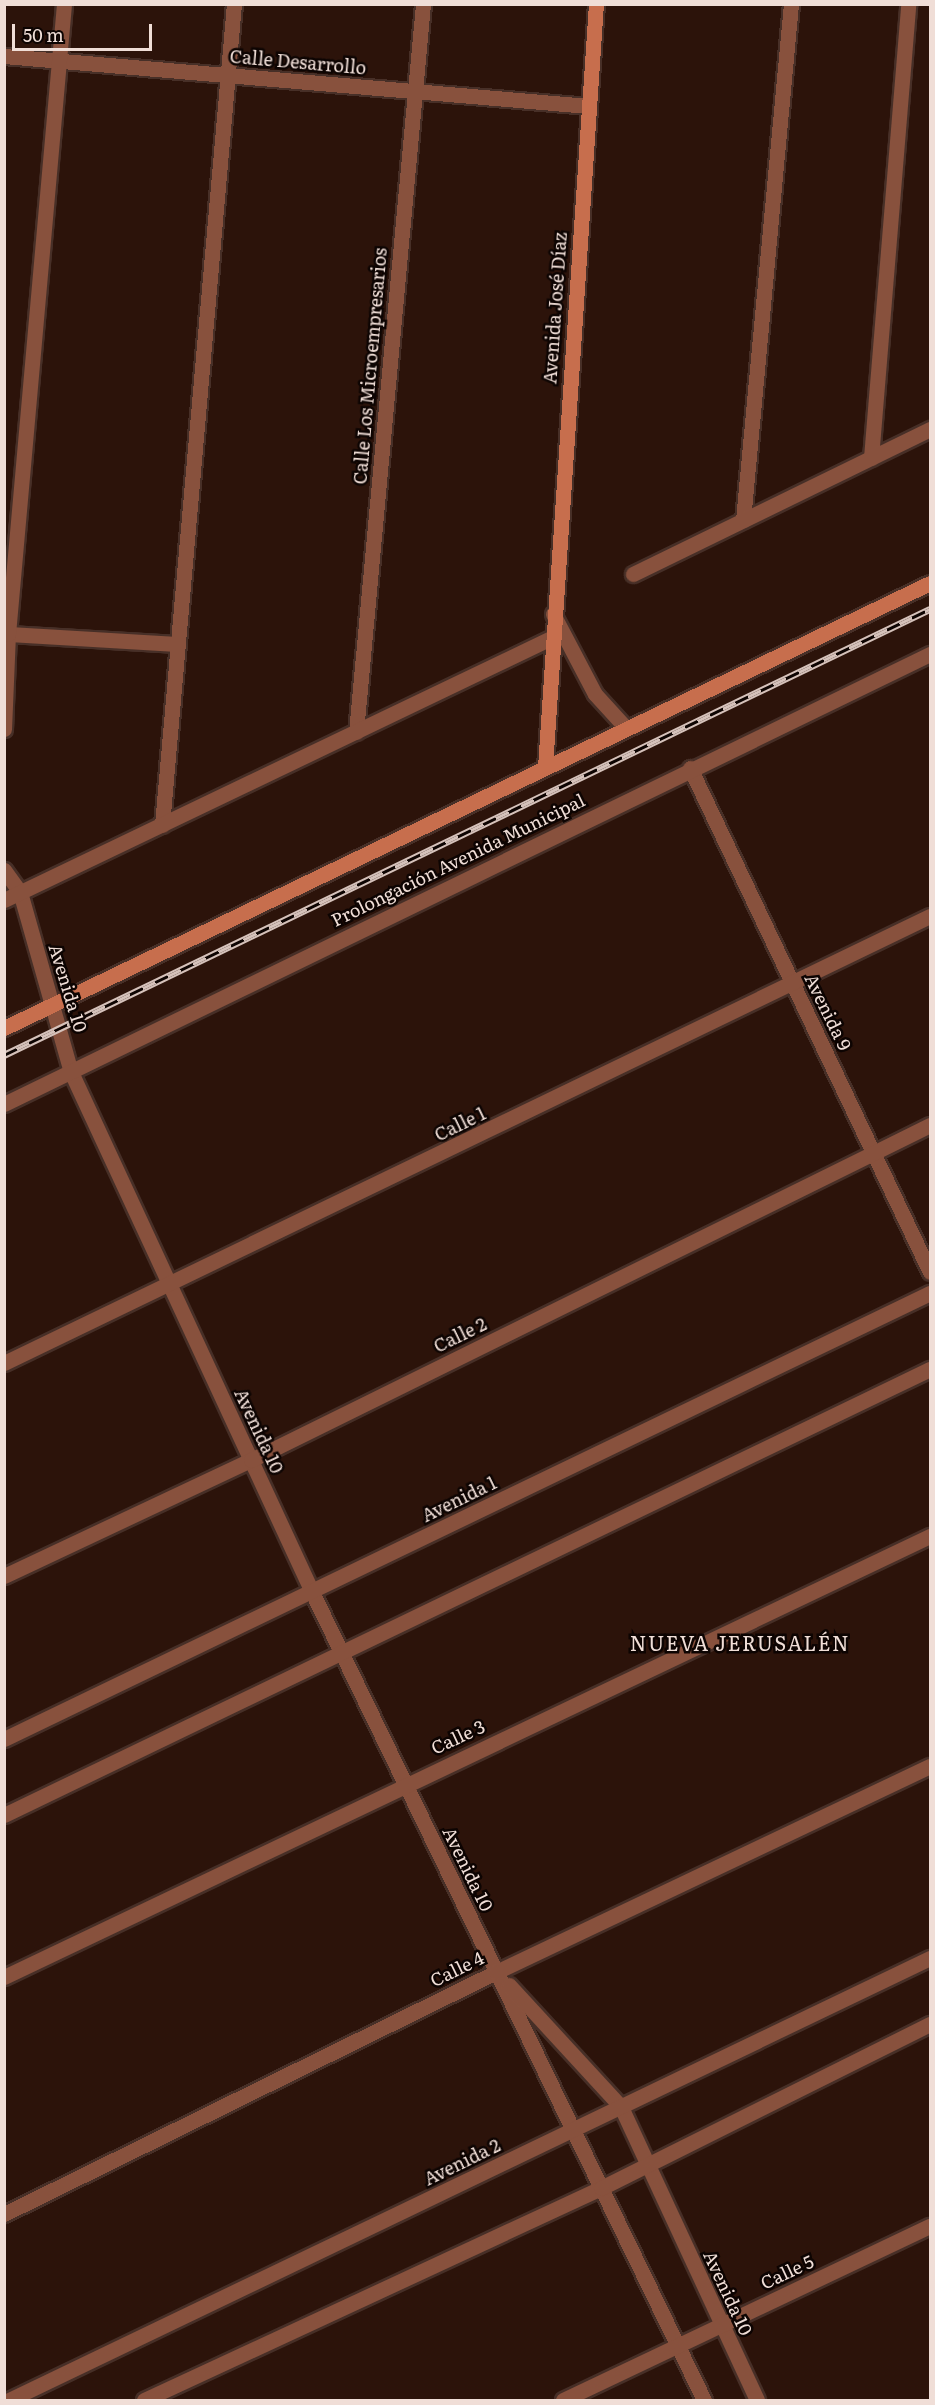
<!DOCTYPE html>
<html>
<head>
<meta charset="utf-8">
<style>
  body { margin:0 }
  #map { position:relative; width:935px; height:2405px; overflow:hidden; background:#2c130a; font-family:Literata,serif }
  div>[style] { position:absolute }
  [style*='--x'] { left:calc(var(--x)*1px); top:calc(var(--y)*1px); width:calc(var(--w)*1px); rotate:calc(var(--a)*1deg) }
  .roads { filter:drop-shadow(2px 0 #472f27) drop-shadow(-2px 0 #472f27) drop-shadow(0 2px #472f27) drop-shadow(0 -2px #472f27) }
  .street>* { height:15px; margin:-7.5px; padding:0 7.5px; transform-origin:7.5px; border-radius:7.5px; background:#88513d }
  .secondary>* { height:15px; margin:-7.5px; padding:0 7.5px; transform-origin:7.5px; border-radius:7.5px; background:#c76e4d }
  .rail>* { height:7px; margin-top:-3.5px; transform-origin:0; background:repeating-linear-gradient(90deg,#0d0402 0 14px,#d5c2bb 0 28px); box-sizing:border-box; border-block:2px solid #d5c2bb }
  span { translate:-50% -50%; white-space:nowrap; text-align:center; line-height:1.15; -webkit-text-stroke:5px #0d0402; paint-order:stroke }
  .street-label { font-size:18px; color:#f0ded7 }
  .neighbourhood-label { font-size:20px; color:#f0ded7; letter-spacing:1.5px }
  .frame { position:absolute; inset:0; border:6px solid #f0ded7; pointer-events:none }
  .scale { position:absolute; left:12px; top:24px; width:140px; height:27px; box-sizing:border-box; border:3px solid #f0ded7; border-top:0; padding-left:8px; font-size:18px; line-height:21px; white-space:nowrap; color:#f0ded7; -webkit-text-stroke:4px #0d0402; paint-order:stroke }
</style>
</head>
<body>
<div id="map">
  <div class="roads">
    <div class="street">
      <i style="--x:4;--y:56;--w:586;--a:4.89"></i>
      <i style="--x:871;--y:458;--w:456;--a:-85.3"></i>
      <i style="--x:743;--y:520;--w:518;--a:-84.69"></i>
      <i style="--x:633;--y:574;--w:331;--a:-26"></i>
      <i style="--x:553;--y:614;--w:90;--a:62.3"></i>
      <i style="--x:595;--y:694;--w:46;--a:47.6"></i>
      <i style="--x:8;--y:634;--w:170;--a:3.4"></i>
      <i style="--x:4;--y:729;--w:95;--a:-87.6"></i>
      <i style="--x:8;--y:634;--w:632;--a:-84.92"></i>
      <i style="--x:356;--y:732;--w:731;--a:-84.74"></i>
      <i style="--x:690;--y:768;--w:558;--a:64.54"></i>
      <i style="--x:162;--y:825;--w:824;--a:-84.99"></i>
      <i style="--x:4;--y:870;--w:27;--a:54"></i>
      <i style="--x:20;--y:892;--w:187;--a:74.2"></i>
      <i style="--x:71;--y:1072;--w:573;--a:65.13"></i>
      <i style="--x:312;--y:1592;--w:898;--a:64.12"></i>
      <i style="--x:4;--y:900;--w:607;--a:-25.59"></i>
      <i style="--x:4;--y:1104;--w:1030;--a:-25.92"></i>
      <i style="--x:4;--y:1363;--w:1028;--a:-25.77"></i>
      <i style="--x:4;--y:1576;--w:273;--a:-25.2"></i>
      <i style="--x:251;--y:1460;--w:757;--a:-26.26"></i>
      <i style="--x:4;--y:1739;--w:1028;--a:-25.72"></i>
      <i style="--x:4;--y:1815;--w:1028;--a:-25.72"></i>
      <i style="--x:4;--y:1977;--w:1026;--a:-25.47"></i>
      <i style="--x:509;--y:1985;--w:166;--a:47.4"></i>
      <i style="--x:621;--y:2107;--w:323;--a:65.1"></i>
      <i style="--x:4;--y:2214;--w:548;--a:-26.19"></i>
      <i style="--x:496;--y:1972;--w:480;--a:-25.4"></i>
      <i style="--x:9;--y:2400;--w:1022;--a:-25.64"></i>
      <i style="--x:144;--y:2400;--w:504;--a:-24.89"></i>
      <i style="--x:601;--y:2188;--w:368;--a:-26.5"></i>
      <i style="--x:563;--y:2400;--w:406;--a:-25.4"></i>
    </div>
    <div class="secondary">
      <i style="--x:545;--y:767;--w:765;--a:-86.18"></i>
      <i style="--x:4;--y:1028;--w:1027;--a:-25.67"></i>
    </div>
  </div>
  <div class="rail">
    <i style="--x:4;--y:1055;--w:1028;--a:-25.72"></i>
  </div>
  <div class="street-label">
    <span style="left:298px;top:62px;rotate:5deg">Calle Desarrollo</span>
    <span style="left:555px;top:308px;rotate:-86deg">Avenida José Díaz</span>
    <span style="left:370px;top:366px;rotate:-85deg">Calle Los Microempresarios</span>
    <span style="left:458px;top:860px;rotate:-26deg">Prolongación Avenida Municipal</span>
    <span style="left:68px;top:988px;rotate:73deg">Avenida 10</span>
    <span style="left:828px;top:1012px;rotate:64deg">Avenida 9</span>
    <span style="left:460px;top:1124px;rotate:-26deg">Calle 1</span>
    <span style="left:460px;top:1335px;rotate:-26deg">Calle 2</span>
    <span style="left:259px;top:1431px;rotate:65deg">Avenida 10</span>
    <span style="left:459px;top:1499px;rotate:-26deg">Avenida 1</span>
    <span style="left:458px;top:1737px;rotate:-25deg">Calle 3</span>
    <span style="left:468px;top:1869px;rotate:64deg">Avenida 10</span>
    <span style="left:457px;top:1969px;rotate:-26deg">Calle 4</span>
    <span style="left:462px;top:2162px;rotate:-26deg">Avenida 2</span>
    <span style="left:787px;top:2272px;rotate:-25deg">Calle 5</span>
    <span style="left:728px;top:2293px;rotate:65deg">Avenida 10</span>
  </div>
  <div class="neighbourhood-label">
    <span style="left:740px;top:1642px">NUEVA JERUSALÉN</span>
  </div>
  <div class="frame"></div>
  <div class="scale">50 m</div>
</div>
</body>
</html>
